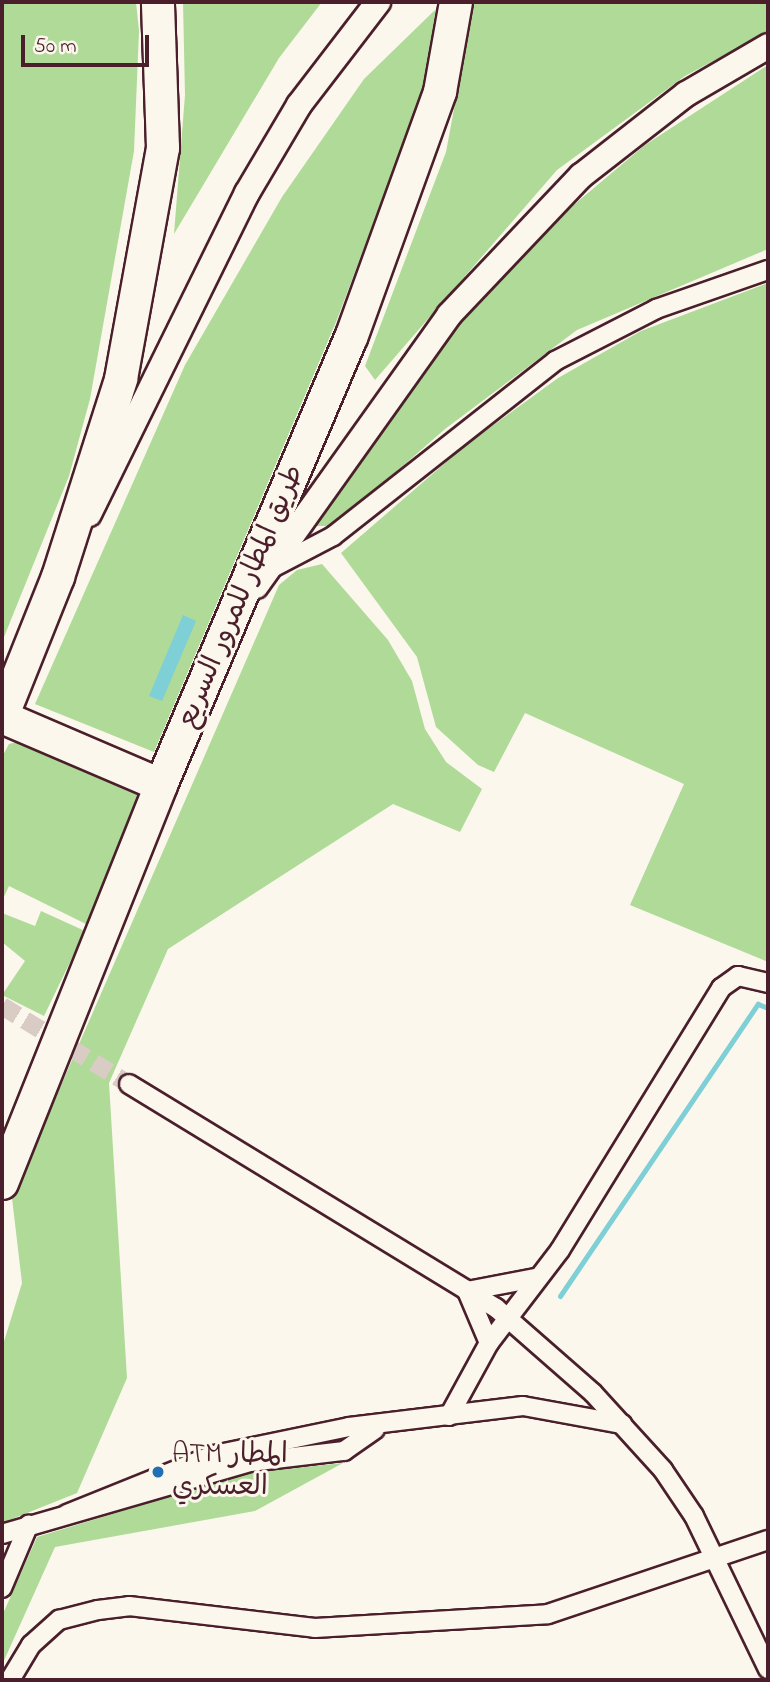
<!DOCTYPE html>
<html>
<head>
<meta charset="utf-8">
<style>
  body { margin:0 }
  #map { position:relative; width:770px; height:1682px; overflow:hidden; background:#fbf7ec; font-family:"Indie Flower","Playpen Sans Arabic",sans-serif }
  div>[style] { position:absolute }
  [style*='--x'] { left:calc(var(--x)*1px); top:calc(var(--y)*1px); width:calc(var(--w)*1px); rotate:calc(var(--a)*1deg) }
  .green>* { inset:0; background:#afda98 }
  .water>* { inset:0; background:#7ecfd6 }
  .stream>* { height:5px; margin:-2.5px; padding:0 2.5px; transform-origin:2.5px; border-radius:2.5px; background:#7ecfd6 }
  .street-tunnel>* { height:18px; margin-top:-9px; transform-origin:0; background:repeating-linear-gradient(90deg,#d8ccc5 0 18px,transparent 0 27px) }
  .roads { filter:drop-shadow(2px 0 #4a1f2b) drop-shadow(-2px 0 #4a1f2b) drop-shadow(0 2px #4a1f2b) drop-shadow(0 -2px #4a1f2b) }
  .street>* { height:18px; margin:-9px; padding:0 9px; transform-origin:9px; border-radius:9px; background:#fbf7ec }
  .secondary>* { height:24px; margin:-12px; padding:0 12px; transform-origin:12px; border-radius:12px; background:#fbf7ec }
  .highway>* { height:32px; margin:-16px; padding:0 16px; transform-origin:16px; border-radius:16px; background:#fbf7ec }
  .dots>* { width:19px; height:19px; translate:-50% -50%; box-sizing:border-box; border:4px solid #fbf7ec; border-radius:50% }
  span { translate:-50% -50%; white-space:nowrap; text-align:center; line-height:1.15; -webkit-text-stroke:6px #fbf7ec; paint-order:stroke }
  .street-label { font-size:28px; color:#4a1f2b }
  .poi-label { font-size:28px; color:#4a1f2b }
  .left { translate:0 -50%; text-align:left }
  .frame { position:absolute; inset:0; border:4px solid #4a1f2b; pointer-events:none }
  .scale { position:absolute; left:21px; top:35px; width:128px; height:32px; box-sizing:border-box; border:4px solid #4a1f2b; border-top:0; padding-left:9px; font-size:21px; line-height:24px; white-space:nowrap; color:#4a1f2b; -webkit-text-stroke:5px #fbf7ec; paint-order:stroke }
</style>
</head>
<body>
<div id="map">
  <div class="green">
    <i style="clip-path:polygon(2px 2px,136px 2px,139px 31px,134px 151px,90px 399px,69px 476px,2px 642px)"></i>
    <i style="clip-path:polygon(183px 2px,322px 2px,279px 58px,174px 234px,185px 95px)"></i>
    <i style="clip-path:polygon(474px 2px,768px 2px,768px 32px,685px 76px,557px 170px,375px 380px,365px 366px,446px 152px)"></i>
    <i style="clip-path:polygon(436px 9px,422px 95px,336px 322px,154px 752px,35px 704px,185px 365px,282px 197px,364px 79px)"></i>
    <i style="clip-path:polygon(768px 65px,768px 249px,577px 330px,445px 429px,357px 506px,328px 526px,312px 526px,381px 421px,475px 304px,557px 219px,645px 145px)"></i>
    <i style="clip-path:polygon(768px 283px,768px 962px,630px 905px,684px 784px,525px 713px,494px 772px,478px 765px,436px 727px,417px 657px,341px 553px,466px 445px,558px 378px,641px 331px)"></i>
    <i style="clip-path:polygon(322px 564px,388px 640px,412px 681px,425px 729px,446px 762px,482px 789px,460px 832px,393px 804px,168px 949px,109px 1083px,127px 1378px,77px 1493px,2px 1523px,2px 1348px,22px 1283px,12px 1198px,279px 585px,297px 570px)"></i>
    <i style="clip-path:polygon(25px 740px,140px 786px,144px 795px,88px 925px,9px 886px,2px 901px,2px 757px,9px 744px)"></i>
    <i style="clip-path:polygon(41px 911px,85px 931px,44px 1016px,2px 995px,25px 961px,2px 942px,2px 913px,35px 926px)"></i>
    <i style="clip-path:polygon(343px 1463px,255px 1511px,55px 1547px,2px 1665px,2px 1616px,37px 1537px,247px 1473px)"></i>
  </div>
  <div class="water">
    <i style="clip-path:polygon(183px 615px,196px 621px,162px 701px,149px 696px)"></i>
  </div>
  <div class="stream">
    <i style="--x:560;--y:1296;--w:353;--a:-55.9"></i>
    <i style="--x:758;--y:1004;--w:11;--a:22"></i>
  </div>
  <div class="street-tunnel">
    <i style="--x:2;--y:1006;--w:149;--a:31.6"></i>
  </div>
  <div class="roads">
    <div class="street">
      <i style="--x:270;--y:569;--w:71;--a:-27.6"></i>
      <i style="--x:333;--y:536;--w:283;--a:-38.2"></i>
      <i style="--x:555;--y:361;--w:114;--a:-27.2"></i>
      <i style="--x:656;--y:309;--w:119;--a:-19.2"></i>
      <i style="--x:129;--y:1084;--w:430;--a:31.4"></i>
      <i style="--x:496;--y:1308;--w:129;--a:41.2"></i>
      <i style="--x:593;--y:1393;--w:104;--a:47.7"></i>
      <i style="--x:663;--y:1470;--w:55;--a:56"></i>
      <i style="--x:694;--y:1516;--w:170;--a:64.2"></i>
      <i style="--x:489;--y:1343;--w:117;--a:-52.6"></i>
      <i style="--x:560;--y:1250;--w:308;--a:-58.4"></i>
      <i style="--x:721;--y:988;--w:21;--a:-35"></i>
      <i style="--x:738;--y:976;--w:31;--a:13"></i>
      <i style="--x:449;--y:1416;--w:83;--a:-61.3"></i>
      <i style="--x:489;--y:1343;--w:56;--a:-112.9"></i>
      <i style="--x:467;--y:1291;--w:69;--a:-10.8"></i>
      <i style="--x:67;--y:1514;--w:158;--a:-21.9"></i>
      <i style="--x:214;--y:1455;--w:138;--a:-11.7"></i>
      <i style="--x:349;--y:1427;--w:175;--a:-6.9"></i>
      <i style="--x:523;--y:1406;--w:101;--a:10.3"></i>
      <i style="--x:2;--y:1534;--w:258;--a:-16.2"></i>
      <i style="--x:250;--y:1462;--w:95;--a:-6.7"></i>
      <i style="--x:344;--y:1451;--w:38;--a:-35"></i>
      <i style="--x:2;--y:1588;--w:69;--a:-67.1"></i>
      <i style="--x:10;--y:1680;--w:41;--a:-59"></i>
      <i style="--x:31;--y:1645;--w:38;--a:-42"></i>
      <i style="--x:59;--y:1620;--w:40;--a:-14.4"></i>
      <i style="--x:98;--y:1610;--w:31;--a:-7"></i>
      <i style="--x:129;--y:1606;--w:187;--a:6.7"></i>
      <i style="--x:315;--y:1628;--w:233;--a:-3.4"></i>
      <i style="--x:548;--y:1614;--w:232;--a:-18.6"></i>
    </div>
    <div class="secondary">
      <i style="--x:89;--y:514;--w:358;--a:-63.8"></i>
      <i style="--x:247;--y:193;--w:102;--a:-59.4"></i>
      <i style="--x:299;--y:105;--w:130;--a:-52.5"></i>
      <i style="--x:256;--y:586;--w:333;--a:-54.5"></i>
      <i style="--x:449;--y:315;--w:192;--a:-46.5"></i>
      <i style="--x:581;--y:176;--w:133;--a:-38"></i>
      <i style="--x:686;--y:94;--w:95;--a:-30.3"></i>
    </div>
    <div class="highway">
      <i style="--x:2;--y:717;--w:151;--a:-68.2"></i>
      <i style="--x:58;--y:577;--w:208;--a:-72.3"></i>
      <i style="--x:121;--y:379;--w:235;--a:-79.7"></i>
      <i style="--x:163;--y:148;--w:146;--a:-92"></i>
      <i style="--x:2;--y:717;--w:173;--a:23.2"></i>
      <i style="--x:2;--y:1183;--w:429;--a:-68.2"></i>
      <i style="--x:161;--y:785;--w:486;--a:-67"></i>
      <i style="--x:351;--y:338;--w:262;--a:-70.1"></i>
      <i style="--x:440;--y:92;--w:91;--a:-79.9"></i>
    </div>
  </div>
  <div class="dots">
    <i style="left:158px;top:1472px;background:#1f6fb2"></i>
  </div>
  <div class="street-label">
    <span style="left:242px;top:597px;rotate:-67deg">طريق المطار للمرور السريع</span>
  </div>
  <div class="poi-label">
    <span class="left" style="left:172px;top:1472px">ATM المطار<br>العسكري</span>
  </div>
  <div class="frame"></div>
  <div class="scale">50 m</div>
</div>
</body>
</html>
